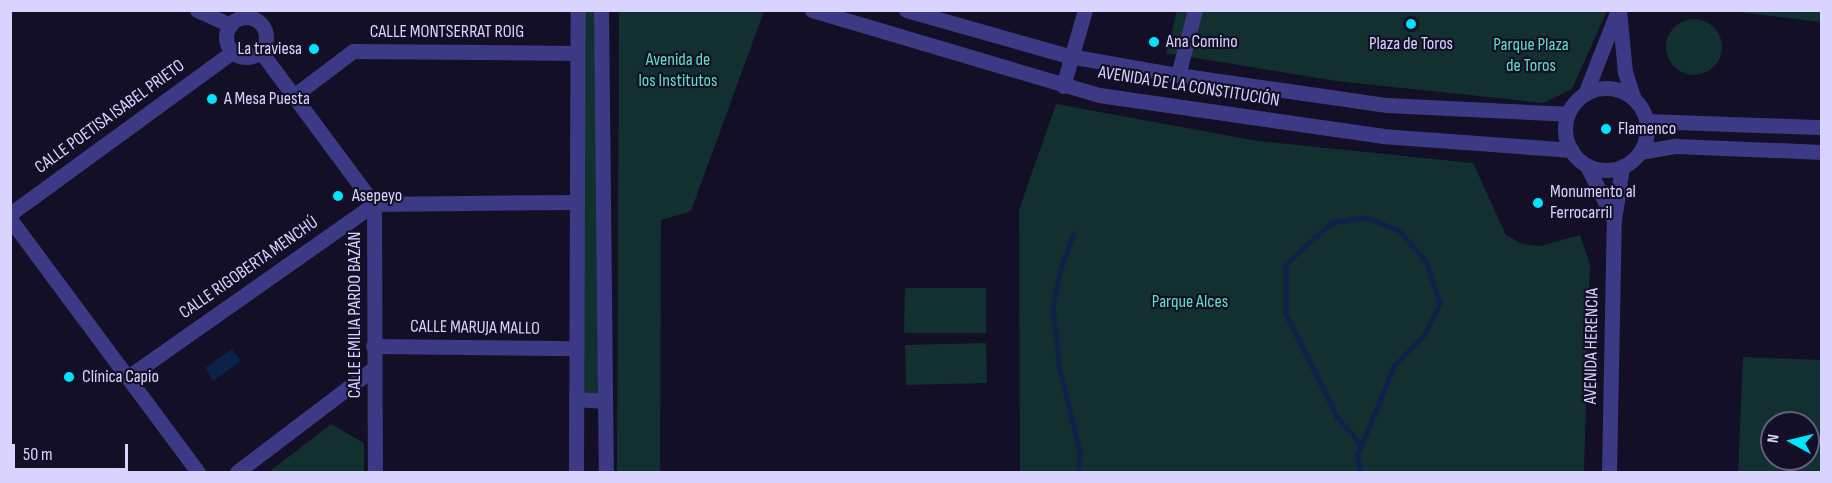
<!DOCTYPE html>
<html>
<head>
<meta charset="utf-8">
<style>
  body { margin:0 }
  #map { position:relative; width:1832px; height:483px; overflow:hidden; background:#130f26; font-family:"Sofia Sans Condensed",sans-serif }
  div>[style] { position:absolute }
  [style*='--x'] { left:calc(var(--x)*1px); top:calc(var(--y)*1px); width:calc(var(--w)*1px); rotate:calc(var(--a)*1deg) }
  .green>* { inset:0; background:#12302f }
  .round { border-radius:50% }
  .water>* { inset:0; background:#0c2248 }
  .stream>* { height:4.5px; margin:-2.25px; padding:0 2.25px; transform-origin:2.25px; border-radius:2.25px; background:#0c2248 }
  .minor>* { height:15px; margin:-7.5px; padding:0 7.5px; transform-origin:7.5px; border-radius:7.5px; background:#3d3a85 }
  .minor>.ring { margin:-7.5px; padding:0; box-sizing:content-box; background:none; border:15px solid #3d3a85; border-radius:50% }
  .dots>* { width:16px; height:16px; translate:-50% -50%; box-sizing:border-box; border:3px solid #130f26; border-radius:50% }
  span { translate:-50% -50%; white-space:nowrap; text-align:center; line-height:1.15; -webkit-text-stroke:4.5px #130f26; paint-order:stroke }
  .street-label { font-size:18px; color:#d9d4ff }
  .poi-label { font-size:18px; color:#d9d4ff }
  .left { translate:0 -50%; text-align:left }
  .right { translate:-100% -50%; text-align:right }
  .park-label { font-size:18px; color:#5fe0c0 }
  .frame { position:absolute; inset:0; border:12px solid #d9d4ff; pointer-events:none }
  .north { position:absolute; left:1760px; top:411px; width:60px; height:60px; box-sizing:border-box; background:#130f26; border:2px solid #625e7d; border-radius:50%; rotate:278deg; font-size:16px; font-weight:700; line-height:24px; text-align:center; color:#d9d4ff }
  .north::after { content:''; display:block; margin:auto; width:21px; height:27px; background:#00e5ff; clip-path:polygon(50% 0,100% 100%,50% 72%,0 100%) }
  .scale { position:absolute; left:12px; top:444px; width:116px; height:27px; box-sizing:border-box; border:3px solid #d9d4ff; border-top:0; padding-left:8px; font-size:18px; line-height:21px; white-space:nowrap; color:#d9d4ff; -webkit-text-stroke:4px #130f26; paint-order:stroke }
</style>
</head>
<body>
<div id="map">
  <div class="green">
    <i style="clip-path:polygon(1738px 10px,1821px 11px,1821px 22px,1738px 12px)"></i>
    <i style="clip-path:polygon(578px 11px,603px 11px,605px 401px,576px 399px)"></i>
    <i style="clip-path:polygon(619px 11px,764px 11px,691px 211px,661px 220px,660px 472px,617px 472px)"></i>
    <i style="clip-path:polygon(1177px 11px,1607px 11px,1572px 89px,1544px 103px,1336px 81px,1166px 53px)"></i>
    <i class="round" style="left:1666px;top:19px;width:56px;height:56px"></i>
    <i style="clip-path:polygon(1056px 104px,1258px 141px,1473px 163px,1506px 235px,1522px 244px,1540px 246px,1580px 235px,1590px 264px,1584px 472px,1020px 472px,1019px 210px)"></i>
    <i style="clip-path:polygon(905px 288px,986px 288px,986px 333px,904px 333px)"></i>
    <i style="clip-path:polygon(986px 343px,987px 383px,906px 385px,905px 345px)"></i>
    <i style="clip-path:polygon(evenodd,1743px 357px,1821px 360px,1821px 472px,1738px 472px,1743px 357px,1772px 423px,1808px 423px,1808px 459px,1772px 459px,1772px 423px)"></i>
    <i style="clip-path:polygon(331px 424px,364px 443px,364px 472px,269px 472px)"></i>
  </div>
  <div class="water">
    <i style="clip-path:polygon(232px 349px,241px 361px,213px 381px,205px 368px)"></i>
  </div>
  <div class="stream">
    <i style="--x:1074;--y:233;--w:41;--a:109.7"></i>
    <i style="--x:1060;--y:272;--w:36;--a:101"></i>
    <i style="--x:1053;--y:307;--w:61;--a:83.5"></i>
    <i style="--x:1060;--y:368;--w:85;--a:76.5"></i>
    <i style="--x:1080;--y:451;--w:21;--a:93"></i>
    <i style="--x:1360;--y:472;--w:17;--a:-100"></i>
    <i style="--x:1357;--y:455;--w:96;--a:-67.4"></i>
    <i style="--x:1394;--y:366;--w:43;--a:-45.9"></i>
    <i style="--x:1424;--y:335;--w:35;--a:-63"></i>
    <i style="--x:1440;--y:304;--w:44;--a:-108.4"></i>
    <i style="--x:1426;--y:262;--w:41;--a:-131.1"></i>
    <i style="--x:1399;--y:231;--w:35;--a:-158"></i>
    <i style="--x:1366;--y:218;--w:34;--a:172"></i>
    <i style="--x:1332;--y:223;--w:62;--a:138.3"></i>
    <i style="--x:1286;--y:264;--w:50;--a:90"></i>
    <i style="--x:1286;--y:314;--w:116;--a:63.4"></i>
    <i style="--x:1338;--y:418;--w:35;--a:49"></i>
  </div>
  <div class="minor">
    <i style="--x:197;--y:10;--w:37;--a:24"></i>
    <i style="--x:601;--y:10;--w:462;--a:89.4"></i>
    <i style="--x:812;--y:10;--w:299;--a:16.5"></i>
    <i style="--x:1099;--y:95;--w:286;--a:8.2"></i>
    <i style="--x:1382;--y:136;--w:190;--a:4.2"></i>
    <i style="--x:906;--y:10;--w:169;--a:15.8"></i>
    <i style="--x:1069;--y:56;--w:111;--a:9.9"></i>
    <i style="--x:1178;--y:75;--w:211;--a:8.2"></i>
    <i style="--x:1387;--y:105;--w:181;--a:2.8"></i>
    <i style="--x:1619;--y:10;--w:62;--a:84.5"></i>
    <i style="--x:1625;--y:72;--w:28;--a:72"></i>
    <i class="ring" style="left:226px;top:17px;width:25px;height:25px"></i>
    <i style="--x:261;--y:52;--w:189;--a:53.4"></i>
    <i style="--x:374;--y:204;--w:268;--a:89.8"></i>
    <i style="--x:1178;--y:75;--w:67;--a:-75.3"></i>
    <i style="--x:1063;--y:86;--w:79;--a:-73.9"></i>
    <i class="ring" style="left:1565px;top:88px;width:67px;height:67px"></i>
    <i style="--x:296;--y:94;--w:71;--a:-37"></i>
    <i style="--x:353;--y:51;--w:224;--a:0.5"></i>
    <i style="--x:1585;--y:94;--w:90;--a:-68.6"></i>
    <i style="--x:1646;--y:121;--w:176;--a:2"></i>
    <i style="--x:1640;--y:152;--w:36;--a:-10"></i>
    <i style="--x:1675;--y:146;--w:147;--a:2.3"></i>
    <i style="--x:1587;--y:166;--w:60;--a:63.4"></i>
    <i style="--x:10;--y:214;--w:275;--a:-36.1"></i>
    <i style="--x:10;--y:219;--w:315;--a:53.4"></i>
    <i style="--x:373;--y:346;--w:203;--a:0.6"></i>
    <i style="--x:128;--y:377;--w:301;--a:-35.1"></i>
    <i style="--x:374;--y:204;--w:202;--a:-0.6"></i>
    <i style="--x:576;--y:399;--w:29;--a:4"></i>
    <i style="--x:237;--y:472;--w:172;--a:-37.2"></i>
    <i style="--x:576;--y:472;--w:462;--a:-89.8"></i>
    <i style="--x:1609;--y:472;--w:252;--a:-88.9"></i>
    <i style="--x:1614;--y:220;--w:54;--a:-81.4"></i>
  </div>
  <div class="dots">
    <i style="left:1411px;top:24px;background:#00e5ff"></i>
    <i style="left:1154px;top:42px;background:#00e5ff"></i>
    <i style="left:314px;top:49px;background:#00e5ff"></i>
    <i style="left:212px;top:99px;background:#00e5ff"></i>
    <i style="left:1606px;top:129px;background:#00e5ff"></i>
    <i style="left:338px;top:196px;background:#00e5ff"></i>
    <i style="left:1538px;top:203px;background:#00e5ff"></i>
    <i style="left:69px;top:377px;background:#00e5ff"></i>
  </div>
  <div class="street-label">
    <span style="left:447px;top:32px">CALLE MONTSERRAT ROIG</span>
    <span style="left:1189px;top:87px;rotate:9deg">AVENIDA DE LA CONSTITUCIÓN</span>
    <span style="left:110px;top:117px;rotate:-36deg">CALLE POETISA ISABEL PRIETO</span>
    <span style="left:249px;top:268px;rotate:-35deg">CALLE RIGOBERTA MENCHÚ</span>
    <span style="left:355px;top:315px;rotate:-90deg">CALLE EMILIA PARDO BAZÁN</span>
    <span style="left:475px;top:328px;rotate:1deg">CALLE MARUJA MALLO</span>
    <span style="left:1592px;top:346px;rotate:-89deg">AVENIDA HERENCIA</span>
  </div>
  <div class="poi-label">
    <span class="left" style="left:1166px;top:42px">Ana Comino</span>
    <span style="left:1411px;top:44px">Plaza de Toros</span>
    <span class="right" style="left:302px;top:49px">La traviesa</span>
    <span class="left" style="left:224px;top:99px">A Mesa Puesta</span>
    <span class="left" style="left:1618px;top:129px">Flamenco</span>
    <span class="left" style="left:1550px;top:203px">Monumento al<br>Ferrocarril</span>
    <span class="left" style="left:352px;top:196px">Asepeyo</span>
    <span class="left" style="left:82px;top:377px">Clínica Capio</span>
  </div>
  <div class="park-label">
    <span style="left:1531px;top:56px">Parque Plaza<br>de Toros</span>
    <span style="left:678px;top:71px">Avenida de<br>los Institutos</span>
    <span style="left:1190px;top:302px">Parque Alces</span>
  </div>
  <div class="frame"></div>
  <div class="north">N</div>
  <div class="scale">50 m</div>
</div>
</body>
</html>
